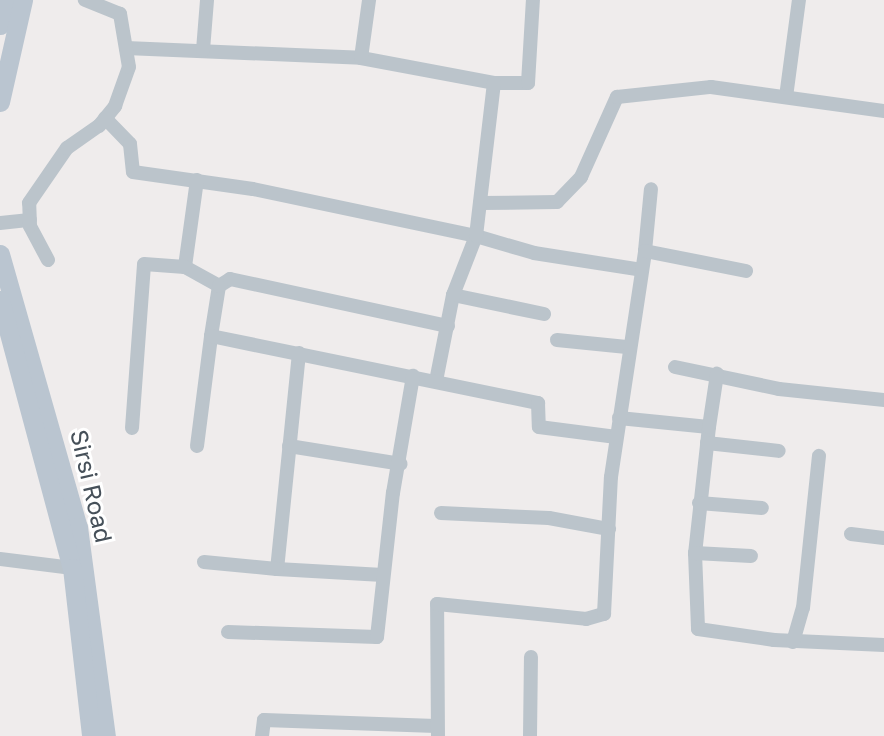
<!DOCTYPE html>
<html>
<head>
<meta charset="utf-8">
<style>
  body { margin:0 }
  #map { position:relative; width:884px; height:736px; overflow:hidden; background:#efecec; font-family:"Golos Text",sans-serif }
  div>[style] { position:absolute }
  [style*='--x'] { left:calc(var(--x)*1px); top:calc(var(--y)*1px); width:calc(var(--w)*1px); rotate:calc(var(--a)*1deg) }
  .minor>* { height:14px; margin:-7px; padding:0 7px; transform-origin:7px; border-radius:7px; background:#bbc4cb }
  .secondary>* { height:19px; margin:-9.5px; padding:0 9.5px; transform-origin:9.5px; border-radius:9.5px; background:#bac5d0 }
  span { translate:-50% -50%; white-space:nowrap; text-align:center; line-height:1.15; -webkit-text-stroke:6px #fff; paint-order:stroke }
  .street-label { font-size:24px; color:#465059 }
</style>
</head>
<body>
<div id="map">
  <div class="minor">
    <i style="--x:126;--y:48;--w:235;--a:2.4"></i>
    <i style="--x:361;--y:58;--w:135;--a:10.6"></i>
    <i style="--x:494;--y:83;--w:34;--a:0"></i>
    <i style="--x:528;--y:83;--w:83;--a:-86.6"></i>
    <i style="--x:203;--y:50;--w:50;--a:-85.4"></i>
    <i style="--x:361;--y:58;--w:59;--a:-82.1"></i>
    <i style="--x:786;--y:97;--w:98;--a:-82.4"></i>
    <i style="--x:105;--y:118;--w:36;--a:46"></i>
    <i style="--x:130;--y:144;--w:28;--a:84"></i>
    <i style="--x:133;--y:172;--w:121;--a:8.1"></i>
    <i style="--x:253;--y:189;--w:228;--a:11.9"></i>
    <i style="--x:476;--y:236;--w:60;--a:16.3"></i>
    <i style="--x:534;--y:253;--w:109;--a:8.9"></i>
    <i style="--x:197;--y:180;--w:88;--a:97.9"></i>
    <i style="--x:185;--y:267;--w:39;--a:29"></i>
    <i style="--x:480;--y:203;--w:77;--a:-0.7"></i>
    <i style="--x:557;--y:202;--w:35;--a:-46"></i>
    <i style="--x:581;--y:177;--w:88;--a:-65.8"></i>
    <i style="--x:617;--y:97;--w:95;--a:-6.1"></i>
    <i style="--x:711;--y:87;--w:175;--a:7.9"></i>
    <i style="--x:0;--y:223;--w:30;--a:-6"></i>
    <i style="--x:645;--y:251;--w:62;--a:-84.5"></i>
    <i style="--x:48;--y:260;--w:38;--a:-118"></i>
    <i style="--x:30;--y:226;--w:23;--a:-92"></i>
    <i style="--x:29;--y:203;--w:67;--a:-55.4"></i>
    <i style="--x:67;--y:148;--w:39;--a:-35"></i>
    <i style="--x:99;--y:126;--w:26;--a:-51"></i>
    <i style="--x:115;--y:106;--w:41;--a:-70.3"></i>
    <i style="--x:129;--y:67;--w:54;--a:-99.6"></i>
    <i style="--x:120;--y:14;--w:38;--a:-158"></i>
    <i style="--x:453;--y:295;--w:93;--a:11.8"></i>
    <i style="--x:211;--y:336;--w:51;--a:-80.9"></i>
    <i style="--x:219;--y:286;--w:13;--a:-32"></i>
    <i style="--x:230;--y:279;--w:223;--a:12.2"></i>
    <i style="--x:557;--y:340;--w:70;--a:5.7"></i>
    <i style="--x:299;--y:353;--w:217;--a:95.8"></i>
    <i style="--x:277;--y:569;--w:106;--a:3.2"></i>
    <i style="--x:675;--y:367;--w:106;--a:11.9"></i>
    <i style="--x:779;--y:389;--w:106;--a:6"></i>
    <i style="--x:436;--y:381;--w:88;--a:-78.8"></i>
    <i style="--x:453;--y:295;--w:63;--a:-68.7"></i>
    <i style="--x:476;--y:236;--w:154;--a:-83.3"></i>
    <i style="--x:619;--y:418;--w:90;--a:5.7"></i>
    <i style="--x:709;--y:427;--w:127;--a:96.3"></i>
    <i style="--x:695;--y:553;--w:76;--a:87.7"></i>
    <i style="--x:698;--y:629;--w:77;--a:8.2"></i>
    <i style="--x:774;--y:640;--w:110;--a:2.6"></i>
    <i style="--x:709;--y:427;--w:54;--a:-81.4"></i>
    <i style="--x:132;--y:428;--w:164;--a:-85.8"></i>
    <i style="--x:144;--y:264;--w:41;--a:4.2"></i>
    <i style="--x:707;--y:443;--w:72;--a:6.3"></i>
    <i style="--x:197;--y:446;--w:111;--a:-82.7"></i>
    <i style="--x:211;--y:336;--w:334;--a:11.6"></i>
    <i style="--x:538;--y:403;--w:24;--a:88"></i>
    <i style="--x:539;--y:427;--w:78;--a:7.4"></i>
    <i style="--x:289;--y:446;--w:113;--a:9.1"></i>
    <i style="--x:699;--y:503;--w:63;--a:4.5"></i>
    <i style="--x:441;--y:513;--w:108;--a:2.7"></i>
    <i style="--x:549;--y:518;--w:61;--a:10.4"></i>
    <i style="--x:851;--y:534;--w:33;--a:7"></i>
    <i style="--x:695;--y:553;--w:56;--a:3.1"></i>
    <i style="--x:0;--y:559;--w:73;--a:7.1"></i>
    <i style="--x:204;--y:562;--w:73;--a:5.5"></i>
    <i style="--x:228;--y:632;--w:149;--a:1.9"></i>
    <i style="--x:377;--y:637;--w:145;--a:-83.7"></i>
    <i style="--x:393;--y:493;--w:119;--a:-80.3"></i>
    <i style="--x:793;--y:642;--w:35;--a:-74"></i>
    <i style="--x:803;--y:608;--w:153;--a:-84"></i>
    <i style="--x:262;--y:736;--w:16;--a:-83"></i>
    <i style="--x:264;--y:720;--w:172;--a:2"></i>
    <i style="--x:438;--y:736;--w:132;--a:-90.4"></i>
    <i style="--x:437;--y:604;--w:150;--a:5.7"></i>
    <i style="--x:586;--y:619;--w:19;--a:-16"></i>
    <i style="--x:604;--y:614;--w:137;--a:-87.1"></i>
    <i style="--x:611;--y:477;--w:229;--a:-81.4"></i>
    <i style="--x:645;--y:251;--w:103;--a:11.2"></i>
    <i style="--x:530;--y:736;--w:79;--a:-89.3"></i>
  </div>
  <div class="secondary">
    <i style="--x:0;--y:25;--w:25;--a:-79"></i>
    <i style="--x:0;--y:102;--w:105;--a:-77.3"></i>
    <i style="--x:0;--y:254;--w:284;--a:74.1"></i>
    <i style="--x:78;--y:527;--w:211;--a:82.4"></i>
    <i style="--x:0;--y:300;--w:278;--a:75"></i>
    <i style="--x:72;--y:568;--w:169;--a:83.5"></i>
  </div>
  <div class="street-label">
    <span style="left:92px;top:486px;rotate:77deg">Sirsi Road</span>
  </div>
</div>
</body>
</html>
